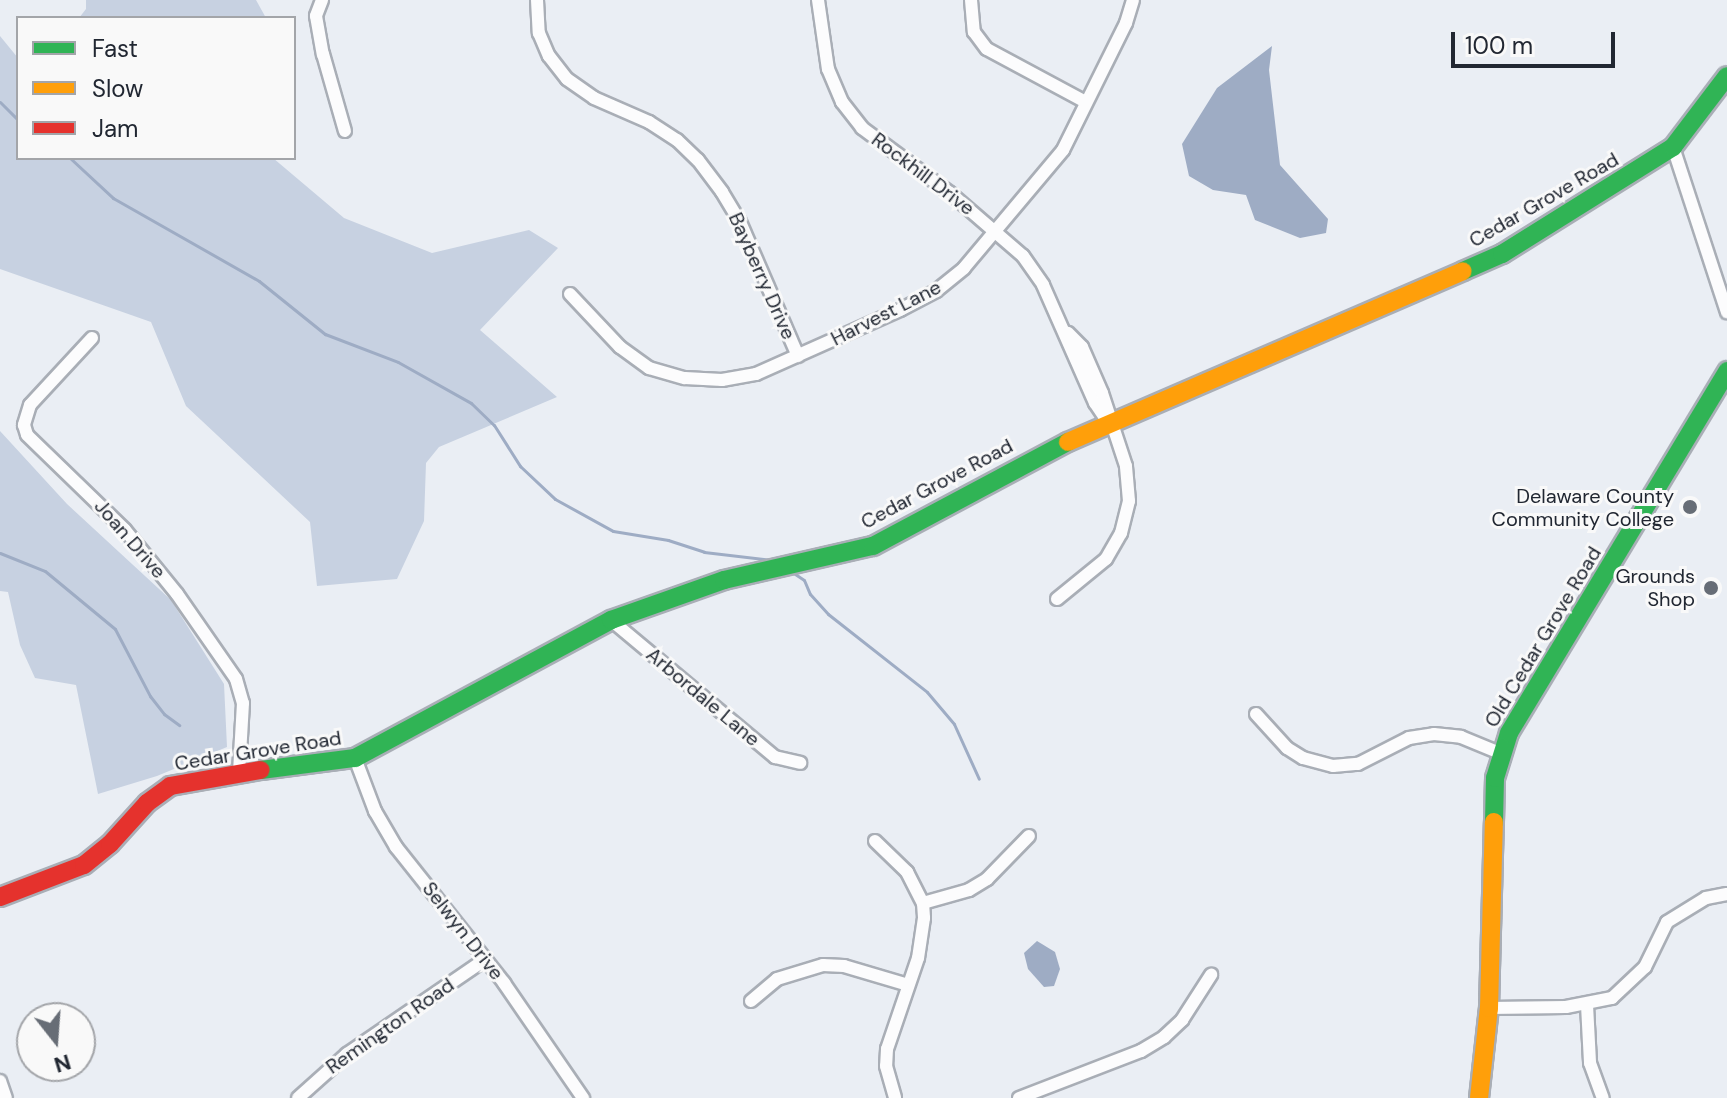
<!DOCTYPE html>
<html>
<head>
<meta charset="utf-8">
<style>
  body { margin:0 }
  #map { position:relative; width:1727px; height:1098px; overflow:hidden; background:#eaeef4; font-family:"DM Sans",sans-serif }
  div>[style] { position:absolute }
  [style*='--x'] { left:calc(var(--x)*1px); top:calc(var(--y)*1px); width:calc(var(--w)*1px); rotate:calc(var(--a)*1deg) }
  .green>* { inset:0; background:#c7d1e1 }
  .water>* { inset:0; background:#9eacc4 }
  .stream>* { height:3px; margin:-1.5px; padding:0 1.5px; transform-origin:1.5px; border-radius:1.5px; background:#9eacc4 }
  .roads { filter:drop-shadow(2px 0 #a9aeb6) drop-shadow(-2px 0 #a9aeb6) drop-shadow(0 2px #a9aeb6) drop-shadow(0 -2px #a9aeb6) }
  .street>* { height:12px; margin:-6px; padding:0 6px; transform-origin:6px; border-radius:6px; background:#fcfcfd }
  .fast>* { height:18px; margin:-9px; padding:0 9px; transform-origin:9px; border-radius:9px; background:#30b455 }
  .slow>* { height:18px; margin:-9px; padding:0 9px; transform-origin:9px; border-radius:9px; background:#ff9f0a }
  .jam>* { height:18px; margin:-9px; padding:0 9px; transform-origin:9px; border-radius:9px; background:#e5322d }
  .dots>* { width:22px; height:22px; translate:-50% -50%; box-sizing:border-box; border:4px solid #f9f9f9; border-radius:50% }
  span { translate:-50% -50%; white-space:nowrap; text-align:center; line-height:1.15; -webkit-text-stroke:6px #f9f9f9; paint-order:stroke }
  .street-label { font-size:20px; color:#212732 }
  .poi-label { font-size:20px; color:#212732 }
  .right { translate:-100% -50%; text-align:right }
  .legend { position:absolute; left:16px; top:16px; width:280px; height:144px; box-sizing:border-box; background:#f9f9f9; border:2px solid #a3a5a9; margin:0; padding:10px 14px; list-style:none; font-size:24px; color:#212732 }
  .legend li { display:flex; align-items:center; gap:16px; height:40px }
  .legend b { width:40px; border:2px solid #a3a5a9 }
  .north { position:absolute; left:16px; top:1002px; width:80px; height:80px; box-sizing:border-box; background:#f9f9f9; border:2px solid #a3a5a9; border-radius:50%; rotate:163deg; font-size:22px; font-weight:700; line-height:32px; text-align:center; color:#212732 }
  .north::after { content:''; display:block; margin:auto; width:28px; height:36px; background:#676d76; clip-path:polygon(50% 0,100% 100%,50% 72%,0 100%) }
  .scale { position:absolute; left:1451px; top:32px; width:164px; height:36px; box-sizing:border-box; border:4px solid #212732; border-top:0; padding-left:10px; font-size:24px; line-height:28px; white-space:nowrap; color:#212732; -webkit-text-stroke:6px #f9f9f9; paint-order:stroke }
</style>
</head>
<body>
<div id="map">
  <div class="green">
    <i style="clip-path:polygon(86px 0,256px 0,266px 18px,79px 18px,86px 9px)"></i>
    <i style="clip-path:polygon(0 36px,18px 58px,18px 158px,273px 158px,344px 218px,432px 253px,529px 230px,558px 248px,480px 330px,557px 397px,439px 447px,426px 463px,424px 521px,397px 579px,317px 586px,310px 522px,186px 406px,151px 322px,0 269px)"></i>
    <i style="clip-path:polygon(0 431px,67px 504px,171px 600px,224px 684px,227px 747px,157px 776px,98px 794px,76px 685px,35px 678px,20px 645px,8px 592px,0 591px)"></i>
  </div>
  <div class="water">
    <i style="clip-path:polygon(1272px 46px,1269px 70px,1280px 165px,1328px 219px,1326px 233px,1300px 238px,1255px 220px,1246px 195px,1213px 190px,1189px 176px,1182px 144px,1217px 88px)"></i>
    <i style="clip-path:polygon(1037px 941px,1055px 952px,1060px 969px,1054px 986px,1044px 987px,1028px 969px,1024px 953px)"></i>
  </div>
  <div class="stream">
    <i style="--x:0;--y:102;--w:25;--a:45"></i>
    <i style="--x:70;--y:158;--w:59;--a:42.9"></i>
    <i style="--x:113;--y:198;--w:168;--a:29.6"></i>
    <i style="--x:259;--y:281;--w:85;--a:38.8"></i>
    <i style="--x:325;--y:334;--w:78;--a:21"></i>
    <i style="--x:398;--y:362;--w:84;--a:29.3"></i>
    <i style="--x:471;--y:403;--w:32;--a:44"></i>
    <i style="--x:494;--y:425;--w:49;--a:57.6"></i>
    <i style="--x:520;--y:466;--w:48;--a:43.3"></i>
    <i style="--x:555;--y:499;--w:66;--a:28.9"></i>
    <i style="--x:613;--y:531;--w:56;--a:9.3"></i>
    <i style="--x:668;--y:540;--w:38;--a:18"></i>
    <i style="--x:704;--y:552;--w:68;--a:6.7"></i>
    <i style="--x:0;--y:553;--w:48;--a:21.8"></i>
    <i style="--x:45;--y:571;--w:91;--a:39.6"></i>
    <i style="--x:115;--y:629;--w:76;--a:62.4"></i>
    <i style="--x:150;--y:696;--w:23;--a:52"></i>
    <i style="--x:164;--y:714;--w:19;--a:36"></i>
    <i style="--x:792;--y:572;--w:14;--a:34"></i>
    <i style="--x:804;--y:580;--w:15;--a:67"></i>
    <i style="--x:810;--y:594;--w:27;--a:48"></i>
    <i style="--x:828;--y:614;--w:126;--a:38.2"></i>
    <i style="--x:927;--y:692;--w:42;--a:49.8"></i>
    <i style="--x:954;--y:724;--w:60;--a:65.6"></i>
  </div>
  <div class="roads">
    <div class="street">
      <i style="--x:322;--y:0;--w:17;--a:111"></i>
      <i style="--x:316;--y:16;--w:39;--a:80"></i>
      <i style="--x:323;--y:54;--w:80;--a:74.1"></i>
      <i style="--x:537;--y:0;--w:33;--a:87"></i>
      <i style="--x:539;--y:33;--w:25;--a:67"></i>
      <i style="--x:549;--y:56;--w:29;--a:52"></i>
      <i style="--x:567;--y:79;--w:33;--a:35"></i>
      <i style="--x:594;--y:98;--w:60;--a:23.6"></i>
      <i style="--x:649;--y:122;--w:33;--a:33"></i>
      <i style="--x:677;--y:140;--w:29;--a:44"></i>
      <i style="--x:698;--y:160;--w:40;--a:53"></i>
      <i style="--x:722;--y:192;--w:35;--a:59"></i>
      <i style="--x:740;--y:222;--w:146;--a:66.6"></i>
      <i style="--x:818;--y:0;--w:70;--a:81.8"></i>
      <i style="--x:828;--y:69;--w:36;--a:67"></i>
      <i style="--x:842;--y:102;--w:33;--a:52"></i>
      <i style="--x:862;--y:128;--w:109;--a:36.5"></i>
      <i style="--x:950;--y:193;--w:96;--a:40.8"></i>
      <i style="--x:1023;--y:256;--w:35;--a:55"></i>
      <i style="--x:1043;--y:285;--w:129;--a:66.2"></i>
      <i style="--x:1095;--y:403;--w:25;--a:56"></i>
      <i style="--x:971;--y:0;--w:32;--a:85"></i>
      <i style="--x:974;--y:32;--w:21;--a:53"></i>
      <i style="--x:987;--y:49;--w:112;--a:28.2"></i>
      <i style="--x:1673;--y:147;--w:174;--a:71.9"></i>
      <i style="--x:570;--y:294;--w:73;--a:46.7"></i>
      <i style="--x:620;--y:347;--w:36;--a:36"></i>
      <i style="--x:649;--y:368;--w:37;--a:16"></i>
      <i style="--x:685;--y:378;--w:37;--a:3"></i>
      <i style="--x:722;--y:380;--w:35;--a:-10"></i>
      <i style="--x:756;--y:374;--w:158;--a:-24"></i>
      <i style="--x:900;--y:310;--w:41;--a:-27.8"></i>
      <i style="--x:936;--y:291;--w:36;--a:-39"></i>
      <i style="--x:964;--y:268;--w:154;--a:-50"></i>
      <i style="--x:1063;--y:150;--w:142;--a:-63.6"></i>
      <i style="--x:1126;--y:23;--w:24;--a:-73"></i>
      <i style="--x:92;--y:338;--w:91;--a:132.8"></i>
      <i style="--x:30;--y:405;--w:21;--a:107"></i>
      <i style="--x:24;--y:425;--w:10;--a:73"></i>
      <i style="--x:27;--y:435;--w:136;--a:44.1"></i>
      <i style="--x:125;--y:530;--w:82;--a:50.9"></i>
      <i style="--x:177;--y:594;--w:103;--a:55.2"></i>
      <i style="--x:236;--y:679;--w:25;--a:74"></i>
      <i style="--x:243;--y:703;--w:69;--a:93.3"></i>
      <i style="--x:1057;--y:599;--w:63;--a:-39.2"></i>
      <i style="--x:1106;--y:559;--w:30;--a:-60"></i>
      <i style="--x:1121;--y:533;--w:33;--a:-76"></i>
      <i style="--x:1129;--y:501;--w:35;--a:-95"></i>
      <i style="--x:1126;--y:466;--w:77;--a:-108.2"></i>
      <i style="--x:1102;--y:393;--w:50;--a:-113.5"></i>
      <i style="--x:1082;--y:347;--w:20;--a:-135"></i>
      <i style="--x:611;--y:620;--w:214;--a:39.9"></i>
      <i style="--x:775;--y:757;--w:26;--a:13"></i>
      <i style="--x:1256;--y:714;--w:46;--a:47.6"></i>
      <i style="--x:1287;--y:748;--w:19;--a:32"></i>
      <i style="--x:1303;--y:758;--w:31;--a:15"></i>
      <i style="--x:1333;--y:766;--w:25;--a:-5"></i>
      <i style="--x:1358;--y:764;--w:57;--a:-27"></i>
      <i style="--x:1409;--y:738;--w:25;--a:-9"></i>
      <i style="--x:1434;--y:734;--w:27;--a:6"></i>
      <i style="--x:1461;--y:737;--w:42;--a:22.3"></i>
      <i style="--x:355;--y:758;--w:57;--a:69.3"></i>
      <i style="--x:375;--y:811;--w:42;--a:59.7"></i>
      <i style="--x:396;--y:847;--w:174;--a:51.5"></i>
      <i style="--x:504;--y:983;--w:140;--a:55.5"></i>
      <i style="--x:875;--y:841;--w:45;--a:44.1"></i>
      <i style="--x:907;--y:872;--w:35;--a:63"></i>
      <i style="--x:923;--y:903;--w:15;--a:86"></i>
      <i style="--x:924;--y:918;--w:40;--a:98.5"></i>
      <i style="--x:918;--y:958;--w:96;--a:108.8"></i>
      <i style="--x:887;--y:1049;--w:17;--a:93"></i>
      <i style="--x:886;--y:1066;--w:33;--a:74"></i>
      <i style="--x:923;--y:903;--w:48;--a:-15.8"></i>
      <i style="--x:969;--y:890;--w:21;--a:-31"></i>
      <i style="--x:987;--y:879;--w:60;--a:-45.7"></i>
      <i style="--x:751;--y:1001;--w:34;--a:-40"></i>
      <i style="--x:777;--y:979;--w:48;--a:-16.9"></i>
      <i style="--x:823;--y:965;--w:21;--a:3"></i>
      <i style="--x:844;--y:966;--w:67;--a:16.5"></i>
      <i style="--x:1587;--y:1005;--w:58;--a:87"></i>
      <i style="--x:1590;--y:1063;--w:37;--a:70"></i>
      <i style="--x:1489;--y:1008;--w:77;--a:-0.7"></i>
      <i style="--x:1566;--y:1007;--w:47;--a:-11.1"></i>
      <i style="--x:1612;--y:998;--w:45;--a:-43.2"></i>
      <i style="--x:1645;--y:967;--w:50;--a:-63.9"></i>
      <i style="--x:1667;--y:922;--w:46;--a:-31.6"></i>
      <i style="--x:1706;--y:898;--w:21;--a:-11"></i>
      <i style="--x:0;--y:1081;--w:18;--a:71"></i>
      <i style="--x:298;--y:1098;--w:66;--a:-41.9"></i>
      <i style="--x:347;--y:1054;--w:168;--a:-34.4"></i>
      <i style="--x:1019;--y:1098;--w:131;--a:-21.1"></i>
      <i style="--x:1141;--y:1051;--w:27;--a:-31"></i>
      <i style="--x:1164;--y:1037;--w:25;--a:-43"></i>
      <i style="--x:1182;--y:1020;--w:54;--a:-57.2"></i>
    </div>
    <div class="fast">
      <i style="--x:1463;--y:271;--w:43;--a:-23.6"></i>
      <i style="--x:1502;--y:254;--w:202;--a:-32"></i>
      <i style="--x:1673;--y:147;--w:89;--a:-52.7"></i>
      <i style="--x:261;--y:770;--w:95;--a:-7.3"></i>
      <i style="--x:355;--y:758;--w:291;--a:-28.3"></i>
      <i style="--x:611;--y:620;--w:120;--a:-19.5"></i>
      <i style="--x:724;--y:580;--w:153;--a:-12.9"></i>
      <i style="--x:873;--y:546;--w:221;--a:-28.1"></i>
      <i style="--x:1494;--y:822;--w:44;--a:-88.7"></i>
      <i style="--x:1495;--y:778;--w:47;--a:-72.7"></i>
      <i style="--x:1509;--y:733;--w:423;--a:-58.9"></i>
    </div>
    <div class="slow">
      <i style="--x:1068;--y:442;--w:430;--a:-23.4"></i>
      <i style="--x:1479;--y:1098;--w:91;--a:-83.7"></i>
      <i style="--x:1489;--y:1008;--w:186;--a:-88.5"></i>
    </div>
    <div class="jam">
      <i style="--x:0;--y:897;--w:90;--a:-20.9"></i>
      <i style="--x:84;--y:865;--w:33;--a:-39"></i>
      <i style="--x:110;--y:844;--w:55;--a:-47.9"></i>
      <i style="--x:147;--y:803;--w:29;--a:-36"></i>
      <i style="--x:170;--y:786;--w:92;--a:-10"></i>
    </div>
  </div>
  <div class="dots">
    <i style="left:1690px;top:507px;background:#676d76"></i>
    <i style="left:1711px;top:588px;background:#676d76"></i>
  </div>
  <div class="street-label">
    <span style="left:923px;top:174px;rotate:37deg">Rockhill Drive</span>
    <span style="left:1544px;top:200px;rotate:-30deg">Cedar Grove Road</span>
    <span style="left:762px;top:276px;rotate:66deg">Bayberry Drive</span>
    <span style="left:886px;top:313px;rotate:-27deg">Harvest Lane</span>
    <span style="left:937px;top:484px;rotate:-28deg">Cedar Grove Road</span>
    <span style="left:130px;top:539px;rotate:49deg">Joan Drive</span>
    <span style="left:1543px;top:637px;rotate:-59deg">Old Cedar Grove Road</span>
    <span style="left:703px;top:697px;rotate:40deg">Arbordale Lane</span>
    <span style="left:258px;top:751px;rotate:-9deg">Cedar Grove Road</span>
    <span style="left:463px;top:931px;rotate:52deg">Selwyn Drive</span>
    <span style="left:390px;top:1026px;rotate:-35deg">Remington Road</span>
  </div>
  <div class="poi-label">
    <span class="right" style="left:1674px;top:508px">Delaware County<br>Community College</span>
    <span class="right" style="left:1695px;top:588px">Grounds<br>Shop</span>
  </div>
  <ul class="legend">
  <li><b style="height:10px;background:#30b455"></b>Fast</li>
  <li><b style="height:10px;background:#ff9f0a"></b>Slow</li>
  <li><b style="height:10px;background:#e5322d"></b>Jam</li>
  </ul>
  <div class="north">N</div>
  <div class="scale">100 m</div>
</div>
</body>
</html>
